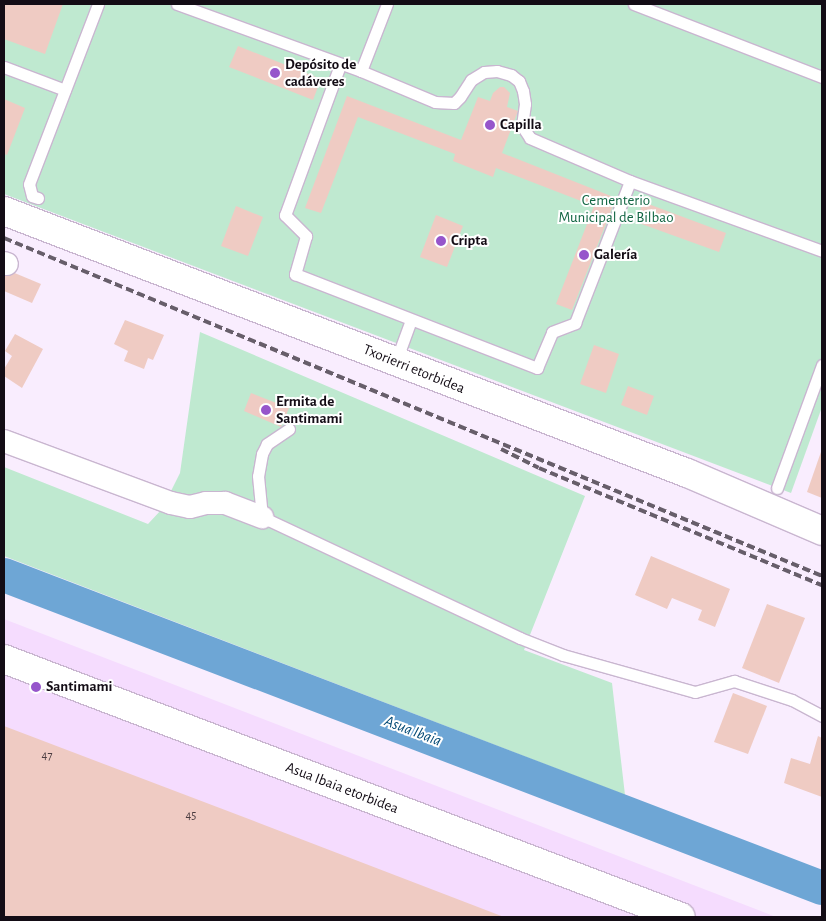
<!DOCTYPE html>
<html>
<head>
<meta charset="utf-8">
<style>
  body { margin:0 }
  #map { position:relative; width:826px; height:921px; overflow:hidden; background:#f9edfe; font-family:"Alegreya Sans",sans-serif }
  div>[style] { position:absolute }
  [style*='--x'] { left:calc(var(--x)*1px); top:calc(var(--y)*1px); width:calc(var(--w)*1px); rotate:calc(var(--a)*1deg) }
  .built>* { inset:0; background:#f5dcfe }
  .green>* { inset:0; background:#bfe9d0 }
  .river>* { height:34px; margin:-17px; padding:0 17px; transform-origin:17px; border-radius:17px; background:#6ea6d5 }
  .building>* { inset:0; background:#efcbc3 }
  .roads { filter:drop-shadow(1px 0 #c9b6d0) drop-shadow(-1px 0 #c9b6d0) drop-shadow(0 1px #c9b6d0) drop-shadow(0 -1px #c9b6d0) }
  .service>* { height:11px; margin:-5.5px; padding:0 5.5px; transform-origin:5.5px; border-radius:5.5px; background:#fff }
  .minor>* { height:22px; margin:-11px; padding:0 11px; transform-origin:11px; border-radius:11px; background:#fff }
  .tertiary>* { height:28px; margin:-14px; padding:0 14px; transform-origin:14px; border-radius:14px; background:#fff }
  .rail>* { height:4px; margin-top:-2px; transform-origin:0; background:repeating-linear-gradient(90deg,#675e6a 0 8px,transparent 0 12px) }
  .dots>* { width:14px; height:14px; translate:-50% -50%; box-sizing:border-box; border:2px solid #fff; border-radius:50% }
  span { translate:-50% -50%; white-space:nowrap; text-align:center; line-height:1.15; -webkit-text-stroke:4px #fff; paint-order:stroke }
  .number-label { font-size:12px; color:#4a3c40 }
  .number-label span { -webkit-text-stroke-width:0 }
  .poi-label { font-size:15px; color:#130c15; font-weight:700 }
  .left { translate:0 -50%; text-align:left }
  .park-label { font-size:15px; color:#126643 }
  .street-label { font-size:15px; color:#130c15 }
  .water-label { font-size:16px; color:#024975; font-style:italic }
  .frame { position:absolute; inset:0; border:5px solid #130c15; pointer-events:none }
</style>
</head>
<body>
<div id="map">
  <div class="built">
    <i style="clip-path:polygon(4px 619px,776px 917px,4px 917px)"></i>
  </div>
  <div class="green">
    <i style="clip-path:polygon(4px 4px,822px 4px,822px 407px,791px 493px,4px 194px)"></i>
    <i style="clip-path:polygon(200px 332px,585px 496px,524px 650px,612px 683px,625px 795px,4px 556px,4px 467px,148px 524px,162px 509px,180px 473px)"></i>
  </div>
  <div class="river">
    <i style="--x:4;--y:575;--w:876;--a:20.94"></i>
  </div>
  <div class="building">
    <i style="clip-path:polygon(4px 4px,63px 4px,45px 54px,4px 39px)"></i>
    <i style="clip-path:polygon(238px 46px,321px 79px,313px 100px,229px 67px)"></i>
    <i style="clip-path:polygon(500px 87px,504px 87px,510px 93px,507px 107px,518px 111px,502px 153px,616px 198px,572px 310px,556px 304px,594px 206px,496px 168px,493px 177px,453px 161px,455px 154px,358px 117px,321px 213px,305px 208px,347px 96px,461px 140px,478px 97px,490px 101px,493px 93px)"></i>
    <i style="clip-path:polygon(4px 99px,25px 108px,7px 155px,4px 154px)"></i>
    <i style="clip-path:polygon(643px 202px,726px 233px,719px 252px,636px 222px)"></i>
    <i style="clip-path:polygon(236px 206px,263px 217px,248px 256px,221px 246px)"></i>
    <i style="clip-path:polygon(436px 215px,463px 226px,447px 267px,420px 257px)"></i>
    <i style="clip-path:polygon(5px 269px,41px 284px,32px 303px,4px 291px)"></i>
    <i style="clip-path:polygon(125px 320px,164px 335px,153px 360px,148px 358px,144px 369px,124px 361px,128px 351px,114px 344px)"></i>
    <i style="clip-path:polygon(15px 334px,43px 349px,22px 388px,4px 376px,4px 369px,12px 356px,5px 351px)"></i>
    <i style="clip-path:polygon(594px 345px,619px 354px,606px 393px,580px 384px)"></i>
    <i style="clip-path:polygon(628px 386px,654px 396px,647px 415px,621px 405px)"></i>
    <i style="clip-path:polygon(251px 393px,289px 408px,281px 427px,244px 411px)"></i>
    <i style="clip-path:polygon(822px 449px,822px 498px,807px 492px)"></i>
    <i style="clip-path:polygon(651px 556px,730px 589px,715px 627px,698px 620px,702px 610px,672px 598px,667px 609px,635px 595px)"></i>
    <i style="clip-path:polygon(767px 604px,805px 618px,779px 683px,742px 668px)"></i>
    <i style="clip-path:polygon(733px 693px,767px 706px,748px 754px,714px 742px)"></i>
    <i style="clip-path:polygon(4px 726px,259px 823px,504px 917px,4px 917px)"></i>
    <i style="clip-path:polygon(818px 736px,822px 738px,822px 797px,784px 783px,791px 758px,810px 764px)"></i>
  </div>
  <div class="roads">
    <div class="service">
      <i style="--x:177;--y:4;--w:196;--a:20"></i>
      <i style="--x:361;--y:71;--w:80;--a:22.7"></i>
      <i style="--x:435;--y:102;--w:19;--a:3"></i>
      <i style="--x:454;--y:103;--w:8;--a:-45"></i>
      <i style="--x:460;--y:97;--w:20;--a:-57"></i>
      <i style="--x:471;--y:80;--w:15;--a:-32"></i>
      <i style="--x:484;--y:72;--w:13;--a:-4"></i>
      <i style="--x:497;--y:71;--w:15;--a:16"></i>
      <i style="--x:511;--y:75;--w:10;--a:37"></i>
      <i style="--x:519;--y:81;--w:11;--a:68"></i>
      <i style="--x:523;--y:91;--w:13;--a:81"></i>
      <i style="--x:525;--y:104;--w:22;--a:98"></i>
      <i style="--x:522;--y:126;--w:14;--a:56"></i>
      <i style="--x:530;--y:138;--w:109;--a:23.3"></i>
      <i style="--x:630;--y:181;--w:204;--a:20"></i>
      <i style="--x:634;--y:4;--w:202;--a:21.2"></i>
      <i style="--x:340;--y:65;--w:160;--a:110.1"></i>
      <i style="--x:285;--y:215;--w:30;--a:45"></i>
      <i style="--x:306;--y:236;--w:40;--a:106"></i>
      <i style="--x:295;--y:274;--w:260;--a:21.2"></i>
      <i style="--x:537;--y:368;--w:39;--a:-67"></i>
      <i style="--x:552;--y:332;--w:25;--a:-21"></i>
      <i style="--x:575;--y:323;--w:152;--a:-68.8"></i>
      <i style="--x:4;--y:67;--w:65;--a:20.7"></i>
      <i style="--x:361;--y:71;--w:72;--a:-68.8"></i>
      <i style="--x:38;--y:198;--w:6;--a:-162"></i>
      <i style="--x:32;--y:196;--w:12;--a:-104"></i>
      <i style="--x:29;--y:184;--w:193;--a:-69"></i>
      <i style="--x:396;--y:361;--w:44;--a:-69.9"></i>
      <i style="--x:289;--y:429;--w:27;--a:146"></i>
      <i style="--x:267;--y:444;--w:11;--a:117"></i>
      <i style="--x:262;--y:454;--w:22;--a:100"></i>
      <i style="--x:258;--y:476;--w:41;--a:84.4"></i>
      <i style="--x:262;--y:517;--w:285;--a:25.1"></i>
      <i style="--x:520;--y:638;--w:46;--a:21.6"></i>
      <i style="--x:563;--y:655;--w:137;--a:15.7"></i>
      <i style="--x:695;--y:692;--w:41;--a:-15.8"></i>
      <i style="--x:734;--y:681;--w:61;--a:18.1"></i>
      <i style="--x:792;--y:700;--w:34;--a:28"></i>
      <i style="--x:777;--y:488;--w:131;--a:-69.9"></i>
    </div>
    <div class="minor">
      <i style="--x:4;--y:263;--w:3;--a:18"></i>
      <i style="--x:4;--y:441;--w:178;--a:20.4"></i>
      <i style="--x:171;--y:503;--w:19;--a:12"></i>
      <i style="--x:190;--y:507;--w:16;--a:-14"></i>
      <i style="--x:206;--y:503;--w:19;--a:0"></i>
      <i style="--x:225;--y:503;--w:40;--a:21"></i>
    </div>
    <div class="tertiary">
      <i style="--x:4;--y:211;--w:732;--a:20.99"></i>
      <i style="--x:687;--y:473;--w:147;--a:23.2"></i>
      <i style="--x:4;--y:659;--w:724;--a:20.86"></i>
    </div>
  </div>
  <div class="rail">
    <i style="--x:4;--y:238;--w:885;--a:22.45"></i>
    <i style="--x:501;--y:449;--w:42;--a:26.6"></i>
    <i style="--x:539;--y:468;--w:306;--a:22.5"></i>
  </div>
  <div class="dots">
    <i style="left:275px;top:73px;background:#9655cb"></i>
    <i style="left:490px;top:125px;background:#9655cb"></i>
    <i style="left:441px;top:241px;background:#9655cb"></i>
    <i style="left:584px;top:255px;background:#9655cb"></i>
    <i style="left:266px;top:410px;background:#9655cb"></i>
    <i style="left:36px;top:687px;background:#9655cb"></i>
  </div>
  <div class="number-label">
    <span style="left:47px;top:756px">47</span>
    <span style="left:191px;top:816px">45</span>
  </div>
  <div class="poi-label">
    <span class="left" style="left:285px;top:73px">Depósito de<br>cadáveres</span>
    <span class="left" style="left:500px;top:125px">Capilla</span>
    <span class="left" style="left:451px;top:241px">Cripta</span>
    <span class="left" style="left:594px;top:255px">Galería</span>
    <span class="left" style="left:276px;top:410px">Ermita de<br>Santimami</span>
    <span class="left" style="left:46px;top:687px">Santimami</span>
  </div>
  <div class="park-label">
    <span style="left:616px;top:209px">Cementerio<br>Municipal de Bilbao</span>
  </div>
  <div class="street-label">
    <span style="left:414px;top:369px;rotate:22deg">Txorierri etorbidea</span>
    <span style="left:342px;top:788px;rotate:21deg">Asua Ibaia etorbidea</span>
  </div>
  <div class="water-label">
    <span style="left:413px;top:731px;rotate:21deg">Asua Ibaia</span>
  </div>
  <div class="frame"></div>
</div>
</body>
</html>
